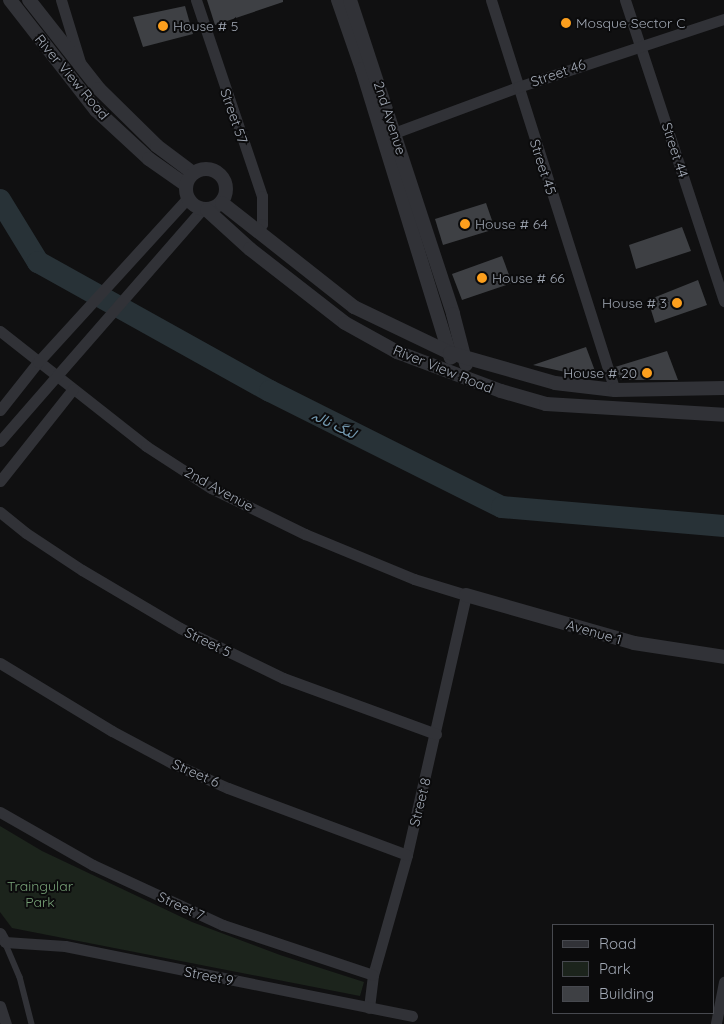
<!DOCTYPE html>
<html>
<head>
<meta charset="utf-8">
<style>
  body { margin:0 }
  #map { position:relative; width:724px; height:1024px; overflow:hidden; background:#101011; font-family:Quicksand,Vazirmatn,sans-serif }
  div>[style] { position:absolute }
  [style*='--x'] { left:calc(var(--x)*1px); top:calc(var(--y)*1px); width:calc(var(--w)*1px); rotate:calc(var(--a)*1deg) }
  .green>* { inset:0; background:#1c241c }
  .river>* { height:22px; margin:-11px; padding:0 11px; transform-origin:11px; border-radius:11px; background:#283237 }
  .building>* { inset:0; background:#3e4044 }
  .service>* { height:5.5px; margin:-2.75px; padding:0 2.75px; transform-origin:2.75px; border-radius:2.75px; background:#313237 }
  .minor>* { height:11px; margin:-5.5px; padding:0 5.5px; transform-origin:5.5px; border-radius:5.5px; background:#313237 }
  .tertiary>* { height:14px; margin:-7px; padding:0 7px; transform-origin:7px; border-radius:7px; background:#313237 }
  .tertiary>.ring { margin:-7px; padding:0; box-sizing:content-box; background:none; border:14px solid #313237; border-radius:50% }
  .dots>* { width:14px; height:14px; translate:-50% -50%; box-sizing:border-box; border:2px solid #0b0b0c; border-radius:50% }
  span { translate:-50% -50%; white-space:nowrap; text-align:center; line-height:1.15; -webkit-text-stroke:4px #0b0b0c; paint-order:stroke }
  .poi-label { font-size:14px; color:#a0a7b3 }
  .left { translate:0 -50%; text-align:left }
  .right { translate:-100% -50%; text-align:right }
  .street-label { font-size:14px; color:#a0a7b3 }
  .park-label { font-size:14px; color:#76a076 }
  .water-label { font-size:15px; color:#749ab1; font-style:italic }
  .legend { position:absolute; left:552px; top:924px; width:162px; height:90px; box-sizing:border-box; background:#0b0b0c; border:1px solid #47494f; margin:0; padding:6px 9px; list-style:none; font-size:15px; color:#a0a7b3 }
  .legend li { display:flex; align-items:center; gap:10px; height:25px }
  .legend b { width:25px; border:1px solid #47494f }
</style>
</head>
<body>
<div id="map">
  <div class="green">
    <i style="clip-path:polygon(0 826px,42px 851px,192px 922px,280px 955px,364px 982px,360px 996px,12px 928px,0 912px)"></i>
  </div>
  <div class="river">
    <i style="--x:0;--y:200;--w:73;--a:58.5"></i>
    <i style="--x:38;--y:262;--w:265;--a:29.1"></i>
    <i style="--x:270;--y:391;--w:259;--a:26.6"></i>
    <i style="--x:502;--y:507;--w:223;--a:4.9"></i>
  </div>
  <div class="building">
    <i style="clip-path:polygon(207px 0,283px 0,283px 2px,215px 25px)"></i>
    <i style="clip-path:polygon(185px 6px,193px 34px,143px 47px,133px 17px)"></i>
    <i style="clip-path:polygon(486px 203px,495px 229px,443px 245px,435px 219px)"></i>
    <i style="clip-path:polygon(682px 227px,691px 251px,636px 269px,629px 245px)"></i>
    <i style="clip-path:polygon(502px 256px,512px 283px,462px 300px,452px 274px)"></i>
    <i style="clip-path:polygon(698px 280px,707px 305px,655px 323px,648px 300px)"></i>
    <i style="clip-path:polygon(586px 347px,598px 379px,533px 365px)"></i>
    <i style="clip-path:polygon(667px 351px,678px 380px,621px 380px,615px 367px)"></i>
  </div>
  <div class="service">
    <i style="--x:5;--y:942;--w:38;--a:67"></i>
    <i style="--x:20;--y:977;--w:49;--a:75.7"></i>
  </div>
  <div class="minor">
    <i style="--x:61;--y:0;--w:65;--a:73"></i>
    <i style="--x:196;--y:0;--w:207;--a:71.4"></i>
    <i style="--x:262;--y:196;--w:28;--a:90"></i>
    <i style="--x:262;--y:224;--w:9;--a:122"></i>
    <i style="--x:491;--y:0;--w:409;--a:72.4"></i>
    <i style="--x:625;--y:0;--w:317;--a:71.8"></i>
    <i style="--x:394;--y:133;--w:132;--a:-20.4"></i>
    <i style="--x:518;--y:87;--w:217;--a:-18.3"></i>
    <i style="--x:0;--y:331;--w:186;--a:38.2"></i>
    <i style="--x:146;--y:446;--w:77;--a:32.9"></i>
    <i style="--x:211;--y:488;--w:105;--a:26.1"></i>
    <i style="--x:305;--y:534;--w:118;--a:22.4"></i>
    <i style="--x:414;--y:579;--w:54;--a:17.1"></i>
    <i style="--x:466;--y:595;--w:267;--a:102.8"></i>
    <i style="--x:407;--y:855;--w:125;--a:105.8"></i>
    <i style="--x:373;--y:975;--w:33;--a:97"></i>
    <i style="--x:0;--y:410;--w:61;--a:-51.6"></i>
    <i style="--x:38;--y:362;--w:222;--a:-47.6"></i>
    <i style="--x:0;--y:441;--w:309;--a:-48.9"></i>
    <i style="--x:0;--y:481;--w:117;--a:-51.6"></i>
    <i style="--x:0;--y:512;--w:33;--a:39"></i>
    <i style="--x:26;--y:533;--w:67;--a:33.5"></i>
    <i style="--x:82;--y:570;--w:114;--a:30.6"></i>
    <i style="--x:180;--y:628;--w:114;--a:25.9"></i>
    <i style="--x:283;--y:678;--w:163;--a:20.1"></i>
    <i style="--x:0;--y:663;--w:131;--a:31.3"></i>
    <i style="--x:112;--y:731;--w:68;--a:28.1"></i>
    <i style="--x:172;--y:763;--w:61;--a:24.1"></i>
    <i style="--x:228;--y:788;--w:191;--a:20.5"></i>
    <i style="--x:0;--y:812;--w:107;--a:29.7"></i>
    <i style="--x:93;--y:865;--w:143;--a:24.8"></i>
    <i style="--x:223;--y:925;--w:158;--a:18.4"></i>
    <i style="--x:0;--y:933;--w:10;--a:61"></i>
    <i style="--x:5;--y:942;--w:60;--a:3.8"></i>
    <i style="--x:65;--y:946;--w:354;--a:11.4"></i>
    <i style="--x:0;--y:1006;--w:19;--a:72"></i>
    <i style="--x:716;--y:1023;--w:42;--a:-79"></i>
  </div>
  <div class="tertiary">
    <i style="--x:10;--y:0;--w:140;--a:52"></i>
    <i style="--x:96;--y:110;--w:72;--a:42.8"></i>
    <i style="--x:149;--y:159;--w:45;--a:35.1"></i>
    <i style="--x:29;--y:0;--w:113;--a:51.8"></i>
    <i style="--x:99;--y:89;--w:81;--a:44.5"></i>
    <i style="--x:157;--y:146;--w:45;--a:36.9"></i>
    <i style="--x:338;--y:0;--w:73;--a:70.8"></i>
    <i style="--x:362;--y:69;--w:302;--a:72.9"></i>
    <i style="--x:350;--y:0;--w:330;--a:71.8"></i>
    <i style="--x:453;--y:314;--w:52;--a:75.4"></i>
    <i class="ring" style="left:186px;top:169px;width:26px;height:26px"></i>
    <i style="--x:222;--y:203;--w:168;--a:38.2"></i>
    <i style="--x:354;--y:307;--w:106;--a:25.6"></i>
    <i style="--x:450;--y:353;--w:109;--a:15.9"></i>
    <i style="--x:555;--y:383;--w:60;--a:6.7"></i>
    <i style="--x:615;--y:390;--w:109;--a:-1.1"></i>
    <i style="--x:207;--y:210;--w:58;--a:42.2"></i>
    <i style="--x:250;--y:249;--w:120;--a:37.9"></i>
    <i style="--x:345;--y:323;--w:60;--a:29.1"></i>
    <i style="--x:397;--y:352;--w:111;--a:20.6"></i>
    <i style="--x:501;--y:391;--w:47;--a:16.1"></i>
    <i style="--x:546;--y:404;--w:178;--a:3.5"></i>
    <i style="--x:466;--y:595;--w:175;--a:15.9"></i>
    <i style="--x:634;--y:643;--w:91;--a:8.8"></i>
  </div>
  <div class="dots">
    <i style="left:566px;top:23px;background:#fc9f1d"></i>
    <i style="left:163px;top:26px;background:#fc9f1d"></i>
    <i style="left:465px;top:224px;background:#fc9f1d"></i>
    <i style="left:482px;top:278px;background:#fc9f1d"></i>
    <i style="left:677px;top:303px;background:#fc9f1d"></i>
    <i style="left:647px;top:373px;background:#fc9f1d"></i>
  </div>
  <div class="poi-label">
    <span class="left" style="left:576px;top:23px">Mosque Sector C</span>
    <span class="left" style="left:173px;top:26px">House # 5</span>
    <span class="left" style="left:475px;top:224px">House # 64</span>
    <span class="left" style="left:492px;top:278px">House # 66</span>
    <span class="right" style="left:667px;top:303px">House # 3</span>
    <span class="right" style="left:637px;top:373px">House # 20</span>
  </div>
  <div class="street-label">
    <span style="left:558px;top:73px;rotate:-19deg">Street 46</span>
    <span style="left:72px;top:77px;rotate:50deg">River View Road</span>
    <span style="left:234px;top:116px;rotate:71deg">Street 57</span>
    <span style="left:390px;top:118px;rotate:72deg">2nd Avenue</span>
    <span style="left:675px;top:150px;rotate:72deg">Street 44</span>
    <span style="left:543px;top:167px;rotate:72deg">Street 45</span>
    <span style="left:443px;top:369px;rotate:22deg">River View Road</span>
    <span style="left:219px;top:489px;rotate:29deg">2nd Avenue</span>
    <span style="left:594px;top:632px;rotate:16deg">Avenue 1</span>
    <span style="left:208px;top:642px;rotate:26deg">Street 5</span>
    <span style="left:196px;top:773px;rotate:24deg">Street 6</span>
    <span style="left:420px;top:802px;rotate:-76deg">Street 8</span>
    <span style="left:181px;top:906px;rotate:25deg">Street 7</span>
    <span style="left:209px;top:976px;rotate:11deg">Street 9</span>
  </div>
  <div class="park-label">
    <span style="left:40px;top:894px">Traingular<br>Park</span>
  </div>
  <div class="water-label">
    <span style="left:334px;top:424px;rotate:26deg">لنگ نالہ</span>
  </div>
  <ul class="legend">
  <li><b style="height:6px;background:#313237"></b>Road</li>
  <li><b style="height:14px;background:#1c241c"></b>Park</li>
  <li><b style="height:14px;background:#3e4044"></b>Building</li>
  </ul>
</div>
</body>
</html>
